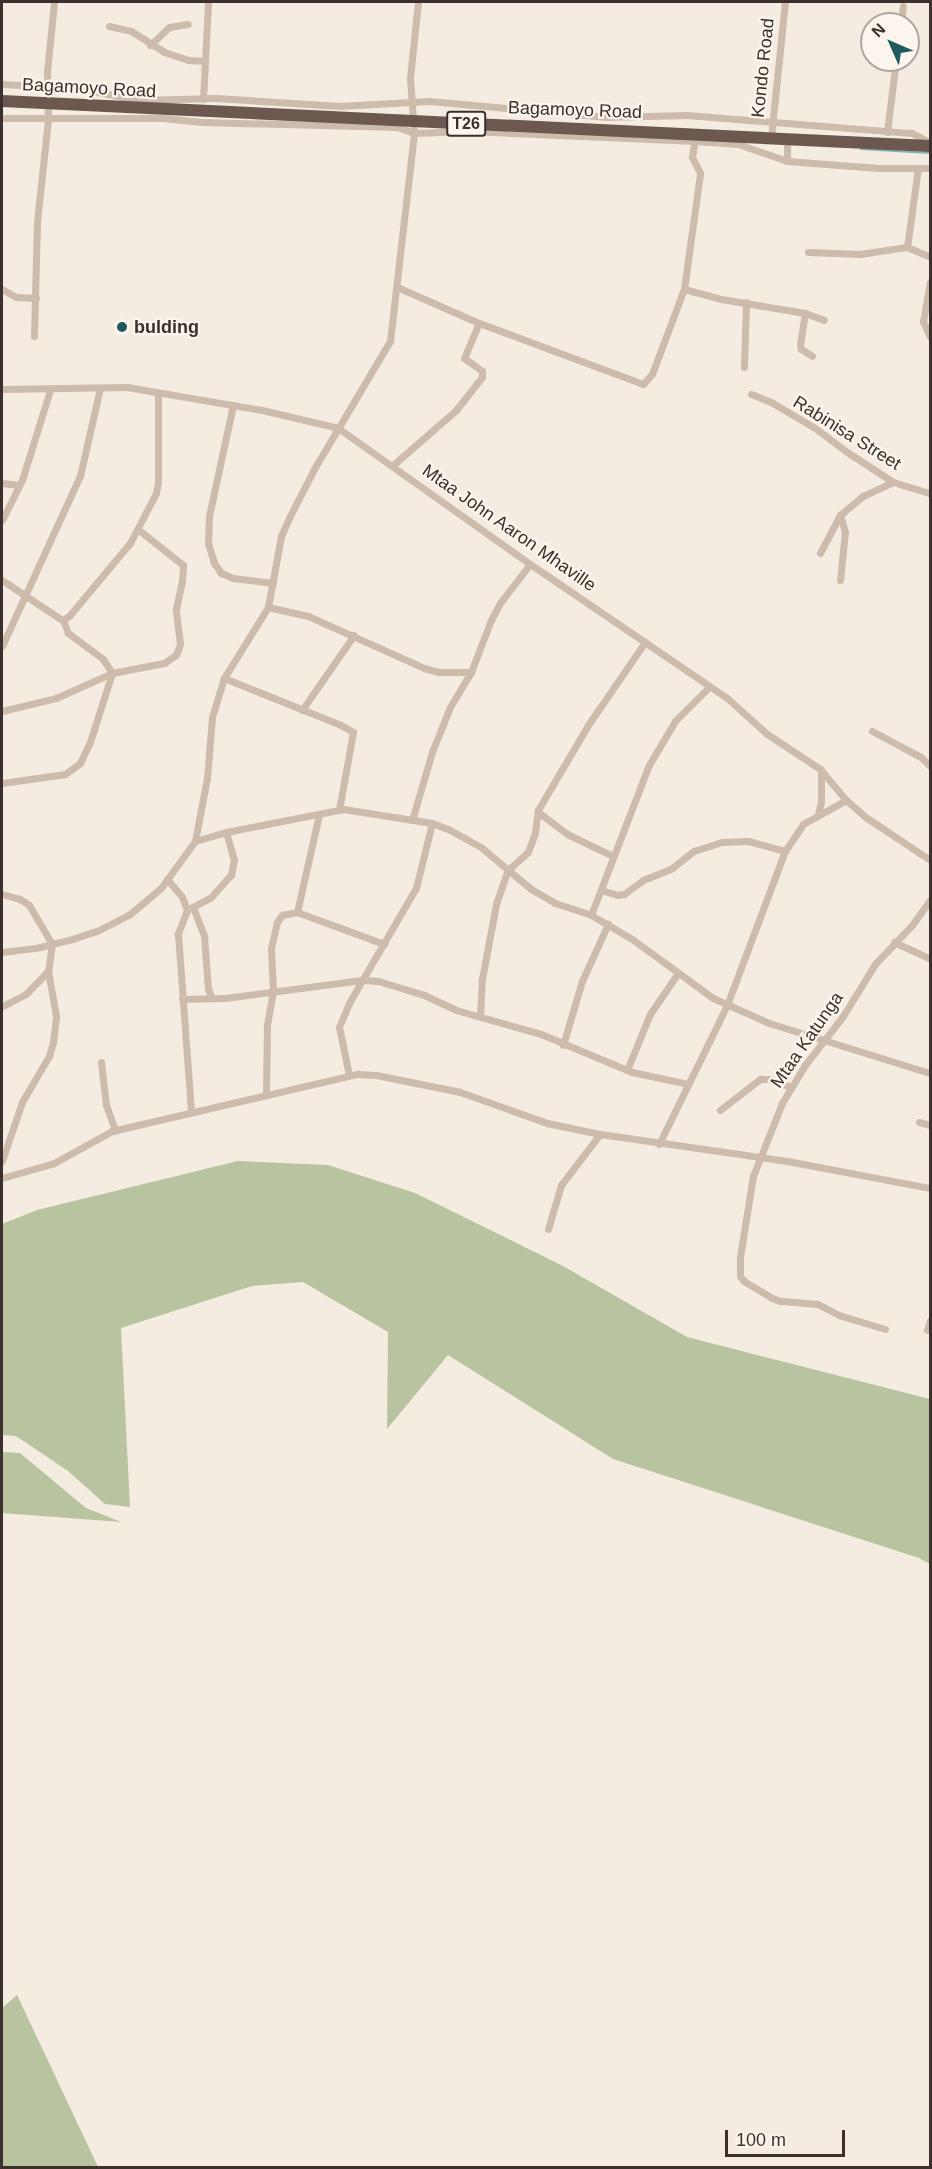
<!DOCTYPE html>
<html>
<head>
<meta charset="utf-8">
<style>
  body { margin:0 }
  #map { position:relative; width:932px; height:2169px; overflow:hidden; background:#f4ebe1; font-family:Arial,sans-serif }
  div>[style] { position:absolute }
  [style*='--x'] { left:calc(var(--x)*1px); top:calc(var(--y)*1px); width:calc(var(--w)*1px); rotate:calc(var(--a)*1deg) }
  .green>* { inset:0; background:#b8c4a0 }
  .stream>* { height:2px; margin:-1px; padding:0 1px; transform-origin:1px; border-radius:1px; background:#7fb0b2 }
  .minor>* { height:7px; margin:-3.5px; padding:0 3.5px; transform-origin:3.5px; border-radius:3.5px; background:#cdbbac }
  .trunk>* { height:12px; margin:-6px; padding:0 6px; transform-origin:6px; border-radius:6px; background:#6c584f }
  .dots>* { width:16px; height:16px; translate:-50% -50%; box-sizing:border-box; border:3px solid #fbf5ee; border-radius:50% }
  span { translate:-50% -50%; white-space:nowrap; text-align:center; line-height:1.15; -webkit-text-stroke:4.5px #fbf5ee; paint-order:stroke }
  .shield-label span { padding:2px 4px; background:#fbf5ee; border:2px solid; border-radius:4px; -webkit-text-stroke-width:0 }
  .shield-label { font-size:16px; color:#3b302b; font-weight:700 }
  .street-label { font-size:18px; color:#3b302b }
  .poi-label { font-size:18px; color:#3b302b; font-weight:700 }
  .left { translate:0 -50%; text-align:left }
  .frame { position:absolute; inset:0; border:3px solid #3b302b; pointer-events:none }
  .north { position:absolute; left:860px; top:12px; width:60px; height:60px; box-sizing:border-box; background:#fbf5ee; border:2px solid #aea6a0; border-radius:50%; rotate:315deg; font-size:16px; font-weight:700; line-height:24px; text-align:center; color:#3b302b }
  .north::after { content:''; display:block; margin:auto; width:21px; height:27px; background:#1f5a5e; clip-path:polygon(50% 0,100% 100%,50% 72%,0 100%) }
  .scale { position:absolute; left:725px; top:2130px; width:120px; height:27px; box-sizing:border-box; border:3px solid #3b302b; border-top:0; padding-left:8px; font-size:18px; line-height:21px; white-space:nowrap; color:#3b302b; -webkit-text-stroke:4px #fbf5ee; paint-order:stroke }
</style>
</head>
<body>
<div id="map">
  <div class="green">
    <i style="clip-path:polygon(238px 1161px,328px 1165px,415px 1193px,563px 1266px,687px 1337px,930px 1399px,930px 1564px,919px 1558px,613px 1459px,448px 1355px,387px 1429px,388px 1332px,303px 1282px,252px 1286px,121px 1328px,130px 1507px,105px 1504px,68px 1471px,16px 1436px,2px 1435px,2px 1224px,37px 1210px)"></i>
    <i style="clip-path:polygon(2px 1452px,20px 1453px,86px 1508px,121px 1522px,2px 1513px)"></i>
    <i style="clip-path:polygon(17px 1995px,98px 2167px,2px 2167px,2px 2008px)"></i>
  </div>
  <div class="stream">
    <i style="--x:861;--y:149;--w:69;--a:3.3"></i>
  </div>
  <div class="minor">
    <i style="--x:901;--y:24;--w:18;--a:-84"></i>
    <i style="--x:109;--y:26;--w:23;--a:13"></i>
    <i style="--x:131;--y:31;--w:39;--a:32"></i>
    <i style="--x:164;--y:52;--w:25;--a:18"></i>
    <i style="--x:188;--y:60;--w:17;--a:3"></i>
    <i style="--x:150;--y:45;--w:26;--a:-43"></i>
    <i style="--x:169;--y:27;--w:19;--a:-9"></i>
    <i style="--x:2;--y:84;--w:74;--a:3.1"></i>
    <i style="--x:76;--y:88;--w:64;--a:10.8"></i>
    <i style="--x:139;--y:100;--w:77;--a:-1.5"></i>
    <i style="--x:216;--y:98;--w:124;--a:3.7"></i>
    <i style="--x:340;--y:106;--w:89;--a:-3.2"></i>
    <i style="--x:429;--y:101;--w:179;--a:5.1"></i>
    <i style="--x:607;--y:117;--w:80;--a:-1.4"></i>
    <i style="--x:687;--y:115;--w:226;--a:4.6"></i>
    <i style="--x:912;--y:133;--w:20;--a:27"></i>
    <i style="--x:203;--y:99;--w:97;--a:-87"></i>
    <i style="--x:2;--y:118;--w:161;--a:0"></i>
    <i style="--x:163;--y:118;--w:39;--a:6"></i>
    <i style="--x:202;--y:122;--w:195;--a:1.5"></i>
    <i style="--x:397;--y:127;--w:18;--a:19"></i>
    <i style="--x:414;--y:133;--w:54;--a:-2.1"></i>
    <i style="--x:468;--y:131;--w:227;--a:2.5"></i>
    <i style="--x:695;--y:141;--w:43;--a:4"></i>
    <i style="--x:738;--y:144;--w:52;--a:19.1"></i>
    <i style="--x:887;--y:132;--w:73;--a:-82.9"></i>
    <i style="--x:771;--y:137;--w:136;--a:-84.1"></i>
    <i style="--x:787;--y:138;--w:23;--a:90"></i>
    <i style="--x:787;--y:161;--w:92;--a:4.4"></i>
    <i style="--x:879;--y:168;--w:51;--a:0"></i>
    <i style="--x:918;--y:168;--w:80;--a:97.9"></i>
    <i style="--x:907;--y:247;--w:25;--a:23"></i>
    <i style="--x:808;--y:252;--w:52;--a:2.2"></i>
    <i style="--x:860;--y:254;--w:48;--a:-8.5"></i>
    <i style="--x:930;--y:282;--w:40;--a:100"></i>
    <i style="--x:923;--y:321;--w:17;--a:66"></i>
    <i style="--x:397;--y:287;--w:90;--a:23.7"></i>
    <i style="--x:479;--y:323;--w:175;--a:20.4"></i>
    <i style="--x:643;--y:384;--w:13;--a:-48"></i>
    <i style="--x:652;--y:374;--w:91;--a:-69.4"></i>
    <i style="--x:684;--y:289;--w:117;--a:-82.1"></i>
    <i style="--x:700;--y:173;--w:18;--a:-117"></i>
    <i style="--x:692;--y:157;--w:19;--a:-81"></i>
    <i style="--x:2;--y:289;--w:16;--a:30"></i>
    <i style="--x:16;--y:297;--w:20;--a:3"></i>
    <i style="--x:684;--y:289;--w:38;--a:15"></i>
    <i style="--x:721;--y:299;--w:85;--a:9.5"></i>
    <i style="--x:805;--y:313;--w:20;--a:20"></i>
    <i style="--x:805;--y:313;--w:31;--a:99"></i>
    <i style="--x:800;--y:344;--w:5;--a:79"></i>
    <i style="--x:801;--y:349;--w:13;--a:32"></i>
    <i style="--x:34;--y:336;--w:114;--a:-88.5"></i>
    <i style="--x:37;--y:222;--w:104;--a:-83.9"></i>
    <i style="--x:48;--y:119;--w:47;--a:-91.2"></i>
    <i style="--x:47;--y:72;--w:70;--a:-84.3"></i>
    <i style="--x:744;--y:367;--w:65;--a:-88.2"></i>
    <i style="--x:2;--y:389;--w:125;--a:-0.9"></i>
    <i style="--x:127;--y:387;--w:137;--a:9.7"></i>
    <i style="--x:262;--y:410;--w:78;--a:13.3"></i>
    <i style="--x:338;--y:428;--w:235;--a:35.3"></i>
    <i style="--x:530;--y:564;--w:238;--a:34.2"></i>
    <i style="--x:727;--y:698;--w:54;--a:42"></i>
    <i style="--x:767;--y:734;--w:64;--a:33.4"></i>
    <i style="--x:820;--y:769;--w:40;--a:50"></i>
    <i style="--x:846;--y:800;--w:28;--a:41"></i>
    <i style="--x:867;--y:818;--w:76;--a:33.7"></i>
    <i style="--x:751;--y:394;--w:22;--a:22"></i>
    <i style="--x:771;--y:402;--w:51;--a:30.6"></i>
    <i style="--x:815;--y:428;--w:40;--a:37"></i>
    <i style="--x:847;--y:452;--w:55;--a:33.1"></i>
    <i style="--x:893;--y:482;--w:39;--a:17"></i>
    <i style="--x:233;--y:405;--w:114;--a:102.2"></i>
    <i style="--x:209;--y:516;--w:27;--a:92"></i>
    <i style="--x:208;--y:543;--w:21;--a:73"></i>
    <i style="--x:214;--y:563;--w:12;--a:55"></i>
    <i style="--x:221;--y:573;--w:13;--a:23"></i>
    <i style="--x:233;--y:578;--w:40;--a:7.1"></i>
    <i style="--x:393;--y:465;--w:84;--a:-41.1"></i>
    <i style="--x:456;--y:410;--w:42;--a:-51.8"></i>
    <i style="--x:482;--y:377;--w:6;--a:-90"></i>
    <i style="--x:482;--y:371;--w:22;--a:-144"></i>
    <i style="--x:464;--y:358;--w:38;--a:-67"></i>
    <i style="--x:2;--y:483;--w:17;--a:7"></i>
    <i style="--x:2;--y:520;--w:45;--a:-63.4"></i>
    <i style="--x:22;--y:480;--w:94;--a:-72.7"></i>
    <i style="--x:820;--y:553;--w:43;--a:-62.2"></i>
    <i style="--x:2;--y:580;--w:69;--a:33.7"></i>
    <i style="--x:59;--y:618;--w:4;--a:27"></i>
    <i style="--x:63;--y:620;--w:7;--a:-34"></i>
    <i style="--x:69;--y:616;--w:95;--a:-50.1"></i>
    <i style="--x:130;--y:543;--w:56;--a:-62.5"></i>
    <i style="--x:156;--y:493;--w:11;--a:-80"></i>
    <i style="--x:158;--y:482;--w:88;--a:-90"></i>
    <i style="--x:840;--y:580;--w:48;--a:-84.1"></i>
    <i style="--x:845;--y:532;--w:18;--a:-106"></i>
    <i style="--x:840;--y:515;--w:30;--a:-40"></i>
    <i style="--x:863;--y:496;--w:33;--a:-25"></i>
    <i style="--x:268;--y:607;--w:41;--a:12.7"></i>
    <i style="--x:308;--y:616;--w:127;--a:24.1"></i>
    <i style="--x:424;--y:668;--w:16;--a:15"></i>
    <i style="--x:439;--y:672;--w:32;--a:0"></i>
    <i style="--x:2;--y:646;--w:187;--a:-65.4"></i>
    <i style="--x:80;--y:476;--w:90;--a:-77.2"></i>
    <i style="--x:224;--y:678;--w:126;--a:21.9"></i>
    <i style="--x:341;--y:725;--w:14;--a:30"></i>
    <i style="--x:353;--y:732;--w:79;--a:100.2"></i>
    <i style="--x:302;--y:710;--w:91;--a:-55.3"></i>
    <i style="--x:2;--y:711;--w:56;--a:-13.5"></i>
    <i style="--x:56;--y:698;--w:61;--a:-24.1"></i>
    <i style="--x:112;--y:673;--w:53;--a:-10.9"></i>
    <i style="--x:164;--y:663;--w:14;--a:-34"></i>
    <i style="--x:176;--y:655;--w:12;--a:-70"></i>
    <i style="--x:180;--y:644;--w:35;--a:-97"></i>
    <i style="--x:176;--y:609;--w:29;--a:-78"></i>
    <i style="--x:182;--y:581;--w:16;--a:-86"></i>
    <i style="--x:183;--y:565;--w:56;--a:-141.5"></i>
    <i style="--x:872;--y:731;--w:55;--a:28"></i>
    <i style="--x:921;--y:757;--w:13;--a:45"></i>
    <i style="--x:2;--y:783;--w:64;--a:-8.1"></i>
    <i style="--x:65;--y:774;--w:19;--a:-36"></i>
    <i style="--x:80;--y:763;--w:23;--a:-65"></i>
    <i style="--x:90;--y:742;--w:72;--a:-72.3"></i>
    <i style="--x:112;--y:673;--w:17;--a:-123"></i>
    <i style="--x:103;--y:659;--w:44;--a:-143.4"></i>
    <i style="--x:68;--y:633;--w:14;--a:-111"></i>
    <i style="--x:538;--y:812;--w:36;--a:37"></i>
    <i style="--x:567;--y:834;--w:51;--a:25.6"></i>
    <i style="--x:818;--y:814;--w:12;--a:-76"></i>
    <i style="--x:821;--y:802;--w:31;--a:-90"></i>
    <i style="--x:412;--y:820;--w:71;--a:-73.6"></i>
    <i style="--x:432;--y:752;--w:48;--a:-68.2"></i>
    <i style="--x:450;--y:707;--w:41;--a:-59"></i>
    <i style="--x:471;--y:672;--w:56;--a:-69"></i>
    <i style="--x:491;--y:620;--w:19;--a:-62"></i>
    <i style="--x:500;--y:603;--w:49;--a:-52.4"></i>
    <i style="--x:195;--y:841;--w:32;--a:-16"></i>
    <i style="--x:226;--y:832;--w:119;--a:-11.1"></i>
    <i style="--x:343;--y:809;--w:90;--a:8.9"></i>
    <i style="--x:432;--y:823;--w:19;--a:21"></i>
    <i style="--x:450;--y:830;--w:37;--a:29"></i>
    <i style="--x:482;--y:848;--w:64;--a:39.9"></i>
    <i style="--x:531;--y:889;--w:28;--a:30"></i>
    <i style="--x:555;--y:903;--w:38;--a:18"></i>
    <i style="--x:591;--y:915;--w:48;--a:30.3"></i>
    <i style="--x:632;--y:939;--w:100;--a:36.1"></i>
    <i style="--x:713;--y:998;--w:61;--a:24.1"></i>
    <i style="--x:769;--y:1023;--w:169;--a:17.3"></i>
    <i style="--x:167;--y:879;--w:23;--a:50"></i>
    <i style="--x:182;--y:897;--w:14;--a:69"></i>
    <i style="--x:187;--y:910;--w:26;--a:111"></i>
    <i style="--x:178;--y:934;--w:178;--a:85.8"></i>
    <i style="--x:601;--y:890;--w:17;--a:17"></i>
    <i style="--x:617;--y:895;--w:7;--a:-8"></i>
    <i style="--x:624;--y:894;--w:24;--a:-36"></i>
    <i style="--x:643;--y:880;--w:31;--a:-22"></i>
    <i style="--x:672;--y:868;--w:28;--a:-38"></i>
    <i style="--x:694;--y:851;--w:29;--a:-18"></i>
    <i style="--x:722;--y:842;--w:26;--a:-2"></i>
    <i style="--x:748;--y:841;--w:38;--a:15"></i>
    <i style="--x:2;--y:894;--w:19;--a:16"></i>
    <i style="--x:20;--y:899;--w:11;--a:34"></i>
    <i style="--x:29;--y:905;--w:45;--a:59.5"></i>
    <i style="--x:52;--y:944;--w:27;--a:98"></i>
    <i style="--x:48;--y:971;--w:32;--a:134"></i>
    <i style="--x:26;--y:994;--w:27;--a:153"></i>
    <i style="--x:193;--y:907;--w:31;--a:69"></i>
    <i style="--x:204;--y:936;--w:53;--a:85.7"></i>
    <i style="--x:208;--y:989;--w:10;--a:66"></i>
    <i style="--x:187;--y:910;--w:27;--a:-28"></i>
    <i style="--x:211;--y:897;--w:30;--a:-48"></i>
    <i style="--x:231;--y:875;--w:15;--a:-79"></i>
    <i style="--x:234;--y:860;--w:29;--a:-106"></i>
    <i style="--x:297;--y:912;--w:100;--a:-77.3"></i>
    <i style="--x:591;--y:915;--w:161;--a:-68.9"></i>
    <i style="--x:649;--y:765;--w:51;--a:-59.4"></i>
    <i style="--x:675;--y:721;--w:49;--a:-45"></i>
    <i style="--x:894;--y:942;--w:40;--a:25"></i>
    <i style="--x:2;--y:952;--w:38;--a:-7"></i>
    <i style="--x:40;--y:947;--w:36;--a:-14"></i>
    <i style="--x:75;--y:938;--w:23;--a:-18"></i>
    <i style="--x:97;--y:931;--w:37;--a:-27"></i>
    <i style="--x:130;--y:914;--w:40;--a:-40"></i>
    <i style="--x:161;--y:888;--w:58;--a:-54.1"></i>
    <i style="--x:195;--y:841;--w:64;--a:-79.2"></i>
    <i style="--x:207;--y:778;--w:61;--a:-85.3"></i>
    <i style="--x:212;--y:717;--w:41;--a:-72.9"></i>
    <i style="--x:224;--y:678;--w:84;--a:-58.2"></i>
    <i style="--x:268;--y:607;--w:72;--a:-79.6"></i>
    <i style="--x:281;--y:536;--w:22;--a:-66"></i>
    <i style="--x:290;--y:516;--w:53;--a:-62.9"></i>
    <i style="--x:314;--y:469;--w:149;--a:-59.3"></i>
    <i style="--x:390;--y:341;--w:209;--a:-83.4"></i>
    <i style="--x:414;--y:133;--w:55;--a:-94.2"></i>
    <i style="--x:410;--y:78;--w:76;--a:-84"></i>
    <i style="--x:182;--y:999;--w:43;--a:-1.3"></i>
    <i style="--x:225;--y:998;--w:138;--a:-7.5"></i>
    <i style="--x:362;--y:980;--w:16;--a:4"></i>
    <i style="--x:378;--y:981;--w:48;--a:16.9"></i>
    <i style="--x:424;--y:995;--w:35;--a:25"></i>
    <i style="--x:456;--y:1010;--w:88;--a:15.8"></i>
    <i style="--x:541;--y:1034;--w:99;--a:22.7"></i>
    <i style="--x:632;--y:1072;--w:57;--a:12.1"></i>
    <i style="--x:480;--y:1016;--w:37;--a:-87"></i>
    <i style="--x:482;--y:979;--w:76;--a:-79.4"></i>
    <i style="--x:496;--y:904;--w:36;--a:-71"></i>
    <i style="--x:508;--y:870;--w:27;--a:-42"></i>
    <i style="--x:528;--y:852;--w:20;--a:-70"></i>
    <i style="--x:535;--y:833;--w:23;--a:-83"></i>
    <i style="--x:538;--y:810;--w:99;--a:-59.5"></i>
    <i style="--x:588;--y:725;--w:101;--a:-55.5"></i>
    <i style="--x:563;--y:1045;--w:67;--a:-73.5"></i>
    <i style="--x:582;--y:981;--w:63;--a:-65.5"></i>
    <i style="--x:101;--y:1062;--w:43;--a:83.4"></i>
    <i style="--x:106;--y:1105;--w:27;--a:70"></i>
    <i style="--x:627;--y:1070;--w:61;--a:-67.7"></i>
    <i style="--x:650;--y:1014;--w:50;--a:-55.7"></i>
    <i style="--x:349;--y:1075;--w:49;--a:-101.8"></i>
    <i style="--x:339;--y:1027;--w:26;--a:-67"></i>
    <i style="--x:349;--y:1003;--w:133;--a:-59.8"></i>
    <i style="--x:416;--y:888;--w:67;--a:-76.2"></i>
    <i style="--x:266;--y:1095;--w:70;--a:-89.2"></i>
    <i style="--x:267;--y:1025;--w:35;--a:-80"></i>
    <i style="--x:273;--y:991;--w:43;--a:-92.7"></i>
    <i style="--x:271;--y:948;--w:27;--a:-77"></i>
    <i style="--x:277;--y:922;--w:9;--a:-54"></i>
    <i style="--x:282;--y:915;--w:15;--a:-11"></i>
    <i style="--x:297;--y:912;--w:93;--a:20.2"></i>
    <i style="--x:720;--y:1110;--w:51;--a:-37.8"></i>
    <i style="--x:760;--y:1079;--w:9;--a:0"></i>
    <i style="--x:769;--y:1079;--w:23;--a:20"></i>
    <i style="--x:919;--y:1122;--w:11;--a:15"></i>
    <i style="--x:659;--y:1144;--w:155;--a:-63.9"></i>
    <i style="--x:727;--y:1005;--w:165;--a:-69.4"></i>
    <i style="--x:785;--y:851;--w:32;--a:-56"></i>
    <i style="--x:803;--y:824;--w:49;--a:-29.2"></i>
    <i style="--x:2;--y:1161;--w:62;--a:-71.3"></i>
    <i style="--x:22;--y:1102;--w:53;--a:-59.6"></i>
    <i style="--x:49;--y:1056;--w:15;--a:-74"></i>
    <i style="--x:53;--y:1042;--w:26;--a:-83"></i>
    <i style="--x:56;--y:1016;--w:46;--a:-100.1"></i>
    <i style="--x:2;--y:1178;--w:54;--a:-16.1"></i>
    <i style="--x:54;--y:1163;--w:66;--a:-28.9"></i>
    <i style="--x:112;--y:1131;--w:252;--a:-13.1"></i>
    <i style="--x:357;--y:1074;--w:19;--a:3"></i>
    <i style="--x:376;--y:1075;--w:86;--a:11.4"></i>
    <i style="--x:460;--y:1092;--w:92;--a:19.6"></i>
    <i style="--x:547;--y:1123;--w:54;--a:11.7"></i>
    <i style="--x:600;--y:1134;--w:189;--a:8.2"></i>
    <i style="--x:787;--y:1161;--w:146;--a:10.7"></i>
    <i style="--x:548;--y:1229;--w:46;--a:-73.5"></i>
    <i style="--x:561;--y:1185;--w:64;--a:-52.6"></i>
    <i style="--x:885;--y:1329;--w:48;--a:-163.1"></i>
    <i style="--x:839;--y:1315;--w:25;--a:-153"></i>
    <i style="--x:817;--y:1304;--w:37;--a:-175"></i>
    <i style="--x:780;--y:1301;--w:9;--a:-159"></i>
    <i style="--x:772;--y:1298;--w:33;--a:-149"></i>
    <i style="--x:744;--y:1281;--w:6;--a:-129"></i>
    <i style="--x:740;--y:1276;--w:19;--a:-90"></i>
    <i style="--x:740;--y:1257;--w:82;--a:-80.9"></i>
    <i style="--x:753;--y:1176;--w:79;--a:-68.3"></i>
    <i style="--x:782;--y:1103;--w:44;--a:-58.8"></i>
    <i style="--x:805;--y:1065;--w:62;--a:-52.2"></i>
    <i style="--x:843;--y:1016;--w:61;--a:-58.4"></i>
    <i style="--x:875;--y:964;--w:54;--a:-46.5"></i>
    <i style="--x:912;--y:925;--w:31;--a:-54"></i>
    <i style="--x:927;--y:1330;--w:10;--a:-73"></i>
  </div>
  <div class="trunk">
    <i style="--x:2;--y:101;--w:929;--a:2.78"></i>
  </div>
  <div class="dots">
    <i style="left:122px;top:327px;background:#1f5a5e"></i>
  </div>
  <div class="shield-label">
    <span style="left:466px;top:124px">T26</span>
  </div>
  <div class="street-label">
    <span style="left:763px;top:68px;rotate:-84deg">Kondo Road</span>
    <span style="left:89px;top:88px;rotate:3deg">Bagamoyo Road</span>
    <span style="left:575px;top:110px;rotate:2deg">Bagamoyo Road</span>
    <span style="left:847px;top:433px;rotate:32deg">Rabinisa Street</span>
    <span style="left:509px;top:528px;rotate:35deg">Mtaa John Aaron Mhaville</span>
    <span style="left:807px;top:1040px;rotate:-55deg">Mtaa Katunga</span>
  </div>
  <div class="poi-label">
    <span class="left" style="left:134px;top:327px">bulding</span>
  </div>
  <div class="frame"></div>
  <div class="north">N</div>
  <div class="scale">100 m</div>
</div>
</body>
</html>
